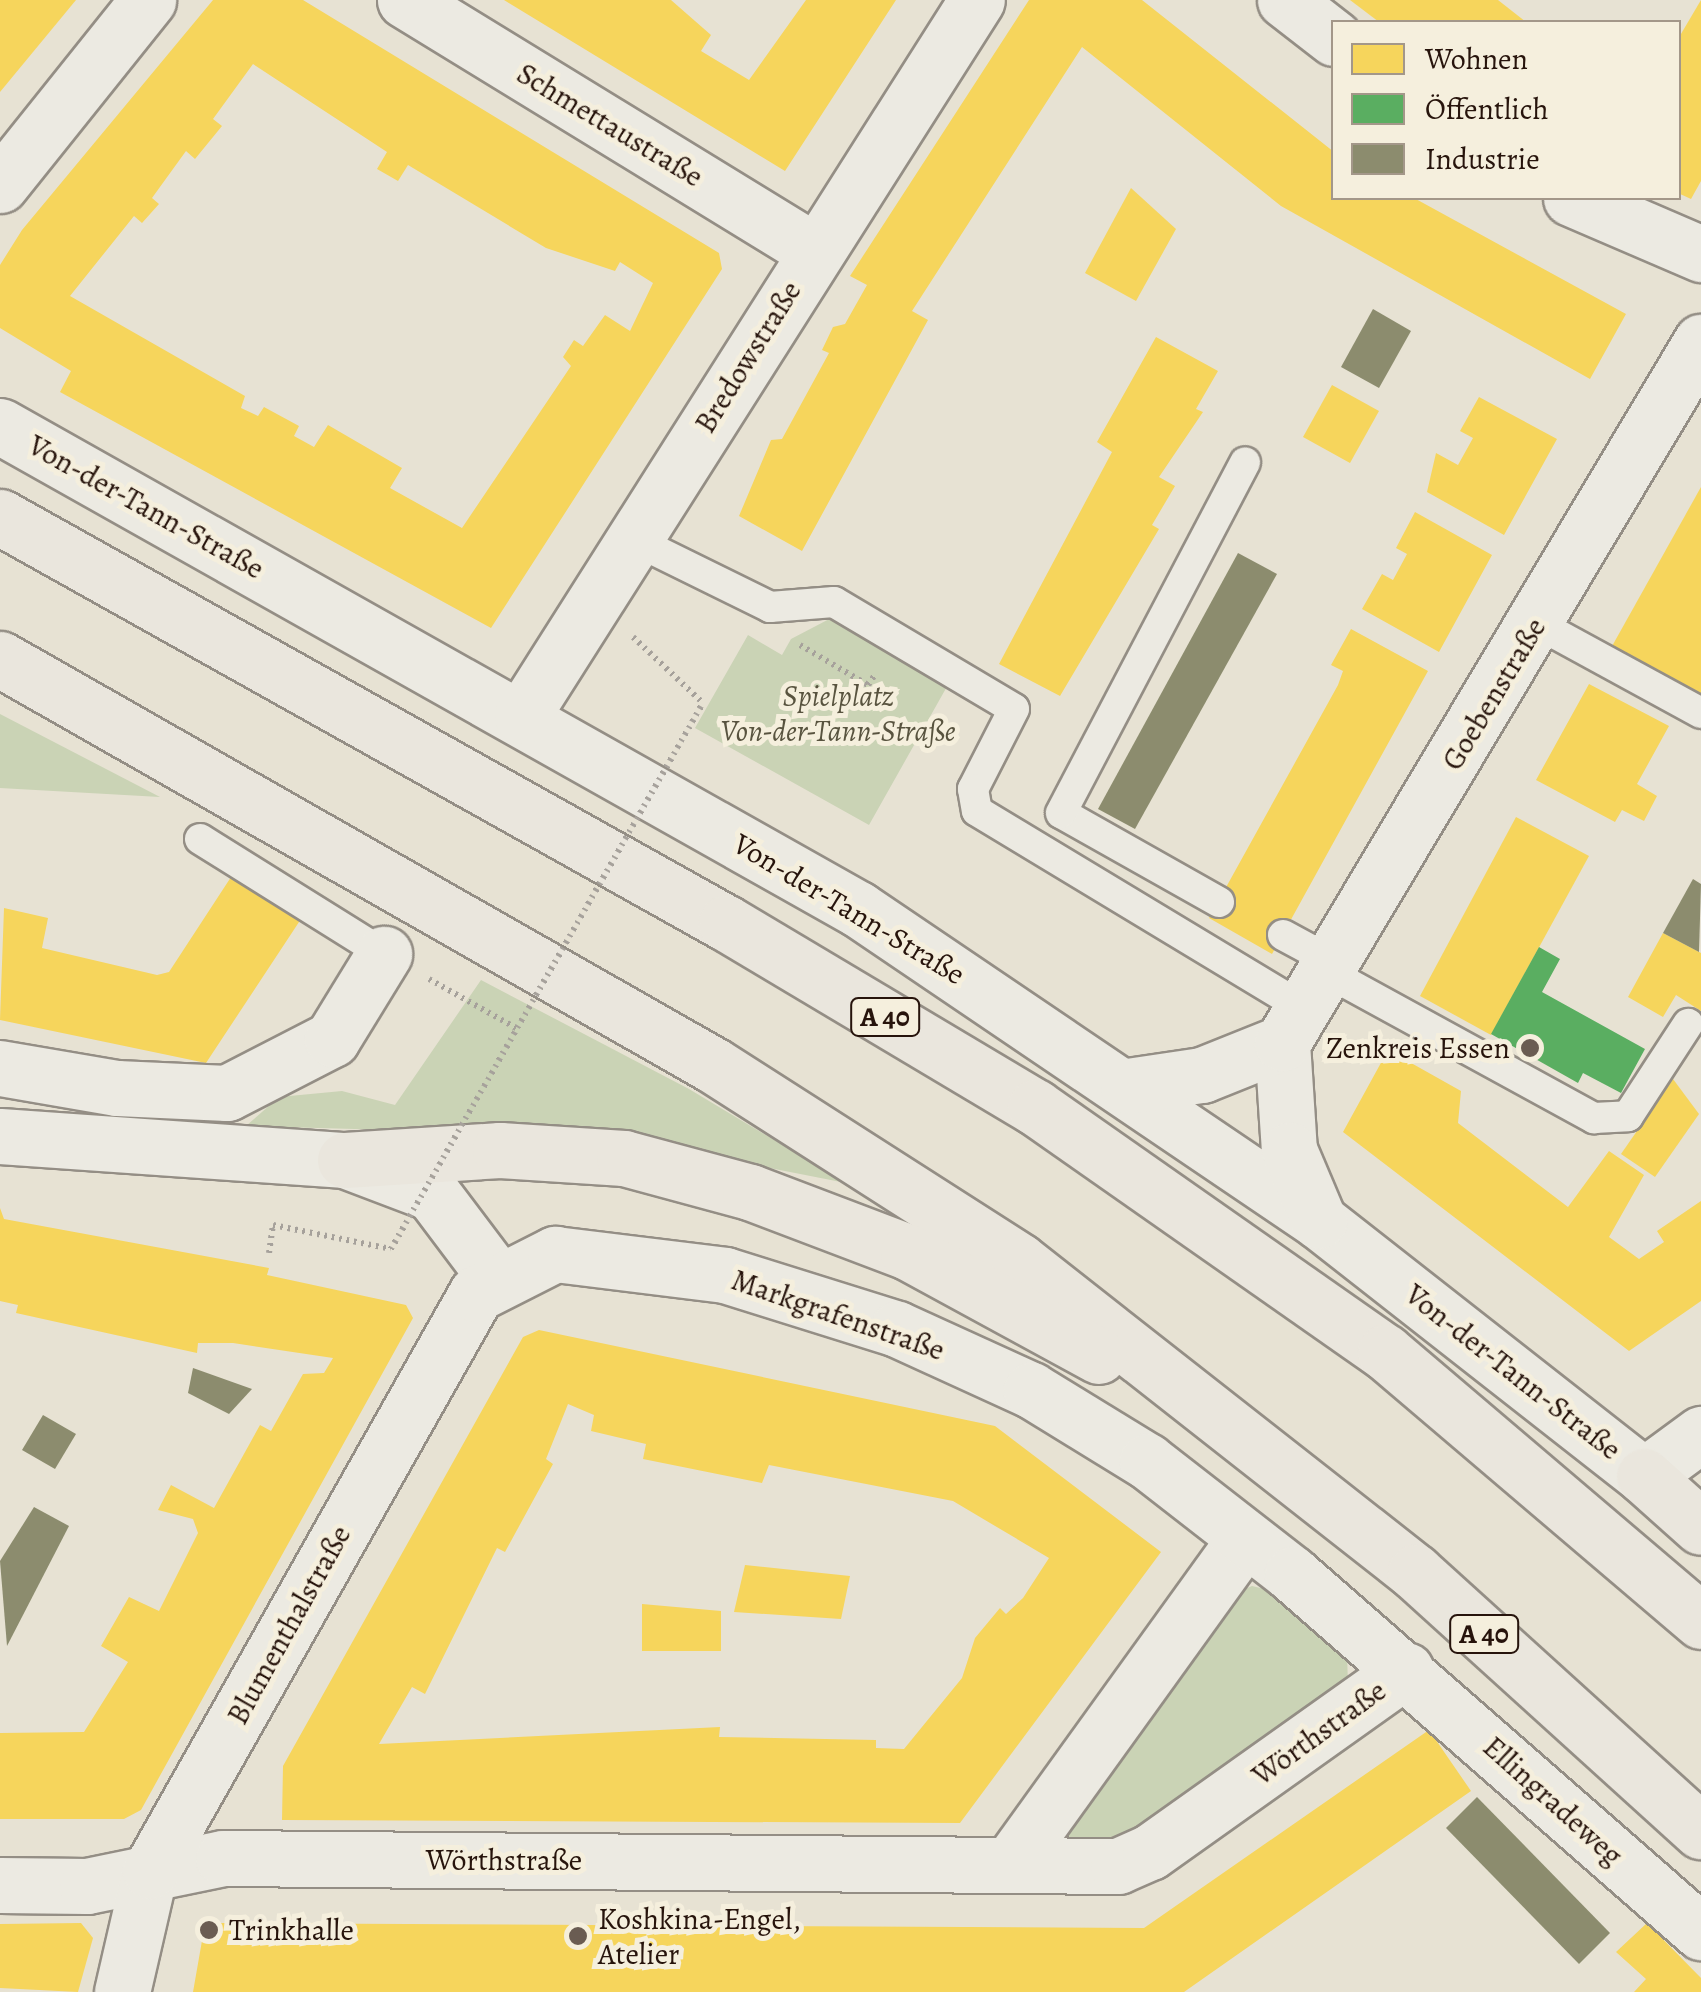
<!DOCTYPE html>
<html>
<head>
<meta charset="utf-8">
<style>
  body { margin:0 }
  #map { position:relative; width:1701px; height:1992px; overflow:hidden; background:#e7e2d3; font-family:Alegreya,serif }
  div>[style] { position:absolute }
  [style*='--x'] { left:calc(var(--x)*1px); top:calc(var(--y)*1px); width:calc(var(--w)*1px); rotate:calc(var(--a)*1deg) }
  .green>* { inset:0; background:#cad3b5 }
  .homes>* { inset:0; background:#f6d55c }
  .public>* { inset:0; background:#5aae61 }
  .industry>* { inset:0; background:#8c8c6e }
  .path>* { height:6px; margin-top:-3px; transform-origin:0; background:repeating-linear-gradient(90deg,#a6a19b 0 2.5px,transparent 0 7.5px) }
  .roads { filter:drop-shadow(2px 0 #948e85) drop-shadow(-2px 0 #948e85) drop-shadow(0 2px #948e85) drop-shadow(0 -2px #948e85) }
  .lane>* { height:30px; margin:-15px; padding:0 15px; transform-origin:15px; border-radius:15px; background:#eceae2 }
  .street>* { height:55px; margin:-27.5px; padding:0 27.5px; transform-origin:27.5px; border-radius:27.5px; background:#eceae2 }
  .secondary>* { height:55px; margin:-27.5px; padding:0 27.5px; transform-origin:27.5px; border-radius:27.5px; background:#eceae2 }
  .highway>* { height:55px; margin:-27.5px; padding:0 27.5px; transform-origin:27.5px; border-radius:27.5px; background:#eae6dd }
  .path-bridge>* { height:6px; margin-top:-3px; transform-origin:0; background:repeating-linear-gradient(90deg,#a6a19b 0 2.5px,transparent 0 7.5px) }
  .dots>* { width:28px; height:28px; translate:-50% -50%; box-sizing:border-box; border:5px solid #f5efdd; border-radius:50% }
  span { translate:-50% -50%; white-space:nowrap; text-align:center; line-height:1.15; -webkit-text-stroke:10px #f5efdd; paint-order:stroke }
  .shield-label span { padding:2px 8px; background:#f5efdd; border:2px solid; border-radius:8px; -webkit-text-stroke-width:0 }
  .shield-label { font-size:28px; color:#27140c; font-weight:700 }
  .street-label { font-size:30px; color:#27140c }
  .park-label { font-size:30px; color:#58533f; font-style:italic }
  .poi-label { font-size:30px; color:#27140c }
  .right { translate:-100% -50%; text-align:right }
  .left { translate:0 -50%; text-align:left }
  .legend { position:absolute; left:1331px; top:20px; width:350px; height:180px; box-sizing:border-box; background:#f5efdd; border:2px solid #a39789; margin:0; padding:12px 18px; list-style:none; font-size:30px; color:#27140c }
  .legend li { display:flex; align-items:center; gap:20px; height:50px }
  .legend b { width:50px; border:2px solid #a39789 }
</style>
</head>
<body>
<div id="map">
  <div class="green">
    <i style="clip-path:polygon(835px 616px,949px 683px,869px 825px,695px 728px,748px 635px,782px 655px,791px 639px)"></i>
    <i style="clip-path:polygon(0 714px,160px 797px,0 788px)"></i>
    <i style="clip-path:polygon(481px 980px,689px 1089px,846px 1183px,606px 1136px,246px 1126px,279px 1097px,342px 1091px,395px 1105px)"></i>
    <i style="clip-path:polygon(1252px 1586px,1277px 1592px,1347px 1652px,1348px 1687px,1131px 1841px,1072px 1846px,1061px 1836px,1230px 1595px)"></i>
  </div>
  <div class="homes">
    <i style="clip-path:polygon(0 0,76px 0,0 92px)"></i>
    <i style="clip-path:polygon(evenodd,213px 0,303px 0,719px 253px,722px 269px,491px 628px,60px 392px,71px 371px,0 328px,0 265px,22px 230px,213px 0,253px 64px,387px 152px,377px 169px,398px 181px,408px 165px,546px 248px,615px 271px,620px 262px,653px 283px,630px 331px,605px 315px,583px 346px,574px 340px,563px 357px,571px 366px,462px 528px,390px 488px,402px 468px,328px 425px,314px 447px,294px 436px,299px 426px,264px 407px,258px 416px,241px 408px,245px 396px,70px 296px,134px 216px,142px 223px,159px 204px,152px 198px,186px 151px,195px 159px,222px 126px,213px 119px,253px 64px)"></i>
    <i style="clip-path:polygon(504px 0,671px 0,711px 35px,701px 51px,749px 80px,806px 0,896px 0,785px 171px)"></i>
    <i style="clip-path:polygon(1029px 0,1142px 0,1334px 152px,1334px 198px,1414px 198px,1626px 314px,1590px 379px,1281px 206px,1082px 47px,912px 311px,928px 320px,802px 551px,739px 516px,771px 440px,782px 439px,829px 353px,822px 350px,833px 327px,845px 324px,867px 285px,850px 276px)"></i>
    <i style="clip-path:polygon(1350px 0,1498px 0,1526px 22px,1379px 22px)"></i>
    <i style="clip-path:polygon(1701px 0,1701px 181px,1691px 199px,1678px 193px,1678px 39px)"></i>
    <i style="clip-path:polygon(1131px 188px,1176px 229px,1136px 301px,1085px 273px)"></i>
    <i style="clip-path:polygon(1156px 337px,1218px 371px,1196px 409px,1203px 412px,1159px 477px,1175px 486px,1152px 525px,1159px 529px,1060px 696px,999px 664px,1112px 452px,1097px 442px)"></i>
    <i style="clip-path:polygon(1332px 385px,1379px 411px,1350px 463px,1303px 437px)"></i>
    <i style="clip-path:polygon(1479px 397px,1557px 439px,1504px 535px,1427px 492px,1436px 453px,1458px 465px,1473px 438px,1460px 431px)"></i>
    <i style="clip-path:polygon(1701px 487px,1701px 696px,1611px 648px)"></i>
    <i style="clip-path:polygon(1415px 512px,1492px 555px,1439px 652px,1362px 609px,1382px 574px,1393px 580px,1407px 554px,1396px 548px)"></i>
    <i style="clip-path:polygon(1351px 629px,1428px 671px,1272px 954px,1209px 918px,1338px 685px,1343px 671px,1331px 665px)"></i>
    <i style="clip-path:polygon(1589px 684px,1669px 726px,1637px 784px,1657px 796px,1644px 821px,1622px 810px,1615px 822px,1536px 780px)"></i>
    <i style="clip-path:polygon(1516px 817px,1589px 856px,1491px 1035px,1420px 996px)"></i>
    <i style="clip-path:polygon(233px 874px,301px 919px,206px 1063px,0 1020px,4px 908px,48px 918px,42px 948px,157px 975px,169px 972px)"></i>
    <i style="clip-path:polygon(1663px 933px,1701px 953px,1701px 1011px,1676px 995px,1663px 1017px,1628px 997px)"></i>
    <i style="clip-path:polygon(1388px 1050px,1461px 1091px,1458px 1123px,1568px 1207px,1609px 1151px,1644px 1175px,1609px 1237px,1639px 1259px,1664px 1242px,1657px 1231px,1701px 1201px,1701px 1301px,1629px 1351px,1343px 1132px)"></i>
    <i style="clip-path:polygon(1673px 1079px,1699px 1114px,1655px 1177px,1621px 1154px)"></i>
    <i style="clip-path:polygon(0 1208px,4px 1219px,269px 1268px,267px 1275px,406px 1305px,413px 1318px,141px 1810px,124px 1819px,0 1819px,0 1733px,84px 1732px,128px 1662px,101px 1646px,129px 1597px,159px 1611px,198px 1533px,193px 1519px,158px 1510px,171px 1485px,214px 1508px,260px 1425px,271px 1431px,303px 1374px,324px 1373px,333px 1358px,233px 1343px,198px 1343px,197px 1353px,16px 1313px,18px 1305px,0 1301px)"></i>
    <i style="clip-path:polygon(evenodd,539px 1330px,995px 1426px,1161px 1552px,960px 1823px,282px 1820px,283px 1766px,523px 1337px,539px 1330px,568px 1404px,594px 1415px,591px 1431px,646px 1444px,643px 1459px,762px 1483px,769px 1465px,953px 1501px,1049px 1558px,1023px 1598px,1006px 1614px,1000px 1608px,975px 1638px,962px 1678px,904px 1749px,876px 1748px,876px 1740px,719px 1737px,720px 1727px,379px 1744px,412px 1687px,425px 1694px,497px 1548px,505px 1552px,553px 1464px,546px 1459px,568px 1404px)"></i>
    <i style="clip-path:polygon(745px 1565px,850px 1576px,841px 1619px,734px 1612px)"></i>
    <i style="clip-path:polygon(642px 1604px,721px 1611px,721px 1651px,642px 1651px)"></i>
    <i style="clip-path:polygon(1429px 1730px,1471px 1791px,1184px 1992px,193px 1992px,203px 1935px,217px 1923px,1144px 1928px)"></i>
    <i style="clip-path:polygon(81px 1923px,93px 1938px,78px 1992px,0 1988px,0 1924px)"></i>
    <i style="clip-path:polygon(1647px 1923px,1701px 1978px,1701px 1992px,1634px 1992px,1646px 1979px,1616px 1952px)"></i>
  </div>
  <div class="public">
    <i style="clip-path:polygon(1539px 947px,1560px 959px,1542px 992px,1645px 1049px,1621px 1093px,1583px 1073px,1578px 1083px,1491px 1034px)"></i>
  </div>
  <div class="industry">
    <i style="clip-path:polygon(1373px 309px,1411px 331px,1379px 388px,1341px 367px)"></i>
    <i style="clip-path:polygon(1238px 553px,1277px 574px,1135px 829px,1098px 809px)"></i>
    <i style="clip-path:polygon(1693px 879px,1701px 884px,1699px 952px,1663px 933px)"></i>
    <i style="clip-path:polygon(193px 1368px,252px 1389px,229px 1414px,188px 1393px)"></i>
    <i style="clip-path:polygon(43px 1415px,76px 1434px,55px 1469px,22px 1450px)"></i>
    <i style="clip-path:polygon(34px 1507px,69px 1526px,7px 1646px,0 1561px)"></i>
    <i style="clip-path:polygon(1477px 1797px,1610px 1933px,1579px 1964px,1446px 1828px)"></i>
  </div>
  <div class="path">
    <i style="--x:633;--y:637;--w:96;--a:43.3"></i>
    <i style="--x:800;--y:645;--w:79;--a:30.5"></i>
    <i style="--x:868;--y:685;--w:14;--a:-56"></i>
    <i style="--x:429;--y:979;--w:100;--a:29.4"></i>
    <i style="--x:269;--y:1253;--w:28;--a:-82"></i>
    <i style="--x:273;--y:1225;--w:120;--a:11.5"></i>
  </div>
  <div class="roads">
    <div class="lane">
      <i style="--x:632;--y:539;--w:154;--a:26.2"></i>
      <i style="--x:770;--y:607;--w:64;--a:-4.5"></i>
      <i style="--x:834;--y:602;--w:209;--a:30.7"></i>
      <i style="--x:1014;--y:709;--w:90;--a:117.1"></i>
      <i style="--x:973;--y:789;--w:22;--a:80"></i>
      <i style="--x:977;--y:811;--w:381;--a:31.1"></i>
      <i style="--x:1538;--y:624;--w:186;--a:28.6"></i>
      <i style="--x:200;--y:839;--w:217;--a:32"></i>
      <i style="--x:1219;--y:902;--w:181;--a:-150.6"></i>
      <i style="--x:1061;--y:813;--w:396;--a:-62.3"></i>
      <i style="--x:1283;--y:935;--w:55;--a:28.4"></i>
      <i style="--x:1325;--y:971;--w:307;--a:28.7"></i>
      <i style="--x:1594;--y:1118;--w:34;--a:-3"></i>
      <i style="--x:1628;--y:1116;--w:110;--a:-56.9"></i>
    </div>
    <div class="street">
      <i style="--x:405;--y:0;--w:481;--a:31.5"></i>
      <i style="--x:1285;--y:0;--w:62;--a:37.8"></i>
      <i style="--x:0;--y:185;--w:237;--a:-51.3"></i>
      <i style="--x:1571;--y:198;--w:142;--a:23.3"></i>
      <i style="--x:0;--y:426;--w:985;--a:29.38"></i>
      <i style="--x:858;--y:909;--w:557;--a:34.09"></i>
      <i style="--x:1319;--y:1221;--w:413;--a:38.1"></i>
      <i style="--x:1644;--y:1476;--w:71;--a:-36.4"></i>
      <i style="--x:522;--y:716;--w:848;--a:-57.57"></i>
      <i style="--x:1282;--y:1043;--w:107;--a:86.3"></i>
      <i style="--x:1289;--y:1150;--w:77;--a:67.1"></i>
      <i style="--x:0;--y:1068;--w:119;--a:9.7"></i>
      <i style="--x:117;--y:1088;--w:110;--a:2.6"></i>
      <i style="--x:227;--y:1093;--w:118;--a:-27.2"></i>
      <i style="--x:332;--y:1039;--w:100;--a:-58.5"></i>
      <i style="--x:1128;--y:1086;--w:75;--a:-8.5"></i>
      <i style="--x:1202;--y:1075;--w:86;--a:-21.8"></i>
      <i style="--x:1282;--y:1043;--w:817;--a:-59.13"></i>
      <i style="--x:345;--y:1160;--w:93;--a:20.8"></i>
      <i style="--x:432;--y:1193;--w:106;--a:53"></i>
      <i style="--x:1011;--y:1863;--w:400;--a:-54.2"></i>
      <i style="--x:0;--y:1885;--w:87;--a:0.7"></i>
      <i style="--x:87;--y:1886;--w:139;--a:-11.6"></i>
      <i style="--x:223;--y:1858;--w:895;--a:0.51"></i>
      <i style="--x:1118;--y:1866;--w:35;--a:-24"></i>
      <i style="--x:1150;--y:1852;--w:314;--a:-35.4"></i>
      <i style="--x:122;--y:1992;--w:124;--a:-77"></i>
      <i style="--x:150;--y:1871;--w:663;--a:-60.53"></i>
      <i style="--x:476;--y:1294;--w:89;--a:-26.9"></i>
      <i style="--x:555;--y:1254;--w:171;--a:7"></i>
      <i style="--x:725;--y:1275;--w:180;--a:17.4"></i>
      <i style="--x:897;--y:1329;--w:147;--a:24.5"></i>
      <i style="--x:1031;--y:1390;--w:136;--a:31.5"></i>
      <i style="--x:1147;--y:1461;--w:184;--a:37.9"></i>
      <i style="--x:1292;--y:1574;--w:544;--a:41.2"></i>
    </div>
    <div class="secondary">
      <i style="--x:0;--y:1136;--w:346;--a:4"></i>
    </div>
    <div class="highway">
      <i style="--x:0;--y:517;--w:832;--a:29.22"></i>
      <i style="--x:726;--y:923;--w:360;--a:30.8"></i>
      <i style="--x:1035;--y:1107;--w:427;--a:35"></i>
      <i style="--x:1385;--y:1352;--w:415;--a:40.4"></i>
      <i style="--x:0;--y:659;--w:820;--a:29.66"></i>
      <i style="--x:713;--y:1065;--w:363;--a:32.6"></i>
      <i style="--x:1019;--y:1261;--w:504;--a:38.14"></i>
      <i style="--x:1415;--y:1572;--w:386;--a:42.2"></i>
      <i style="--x:345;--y:1160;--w:155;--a:-3.7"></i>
      <i style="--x:500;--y:1150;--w:124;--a:3.7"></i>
      <i style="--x:624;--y:1158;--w:131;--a:15.1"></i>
      <i style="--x:750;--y:1192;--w:169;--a:20.8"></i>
      <i style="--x:908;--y:1252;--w:217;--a:28.6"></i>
      <i style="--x:1644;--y:1476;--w:76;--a:41.8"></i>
    </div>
  </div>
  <div class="path-bridge">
    <i style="--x:391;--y:1249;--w:629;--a:-60.26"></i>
  </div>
  <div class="dots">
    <i style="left:1530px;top:1048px;background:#6a5c52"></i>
    <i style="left:209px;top:1930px;background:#6a5c52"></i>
    <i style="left:578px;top:1936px;background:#6a5c52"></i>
  </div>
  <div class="shield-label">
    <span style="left:885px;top:1017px">A 40</span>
    <span style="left:1484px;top:1634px">A 40</span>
  </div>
  <div class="street-label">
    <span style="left:610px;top:125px;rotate:31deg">Schmettaustraße</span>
    <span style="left:748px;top:357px;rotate:-58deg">Bredowstraße</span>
    <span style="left:146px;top:507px;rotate:29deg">Von-der-Tann-Straße</span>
    <span style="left:1494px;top:694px;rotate:-59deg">Goebenstraße</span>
    <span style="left:849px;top:909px;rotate:31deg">Von-der-Tann-Straße</span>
    <span style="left:838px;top:1315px;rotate:19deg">Markgrafenstraße</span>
    <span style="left:1513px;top:1372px;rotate:38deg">Von-der-Tann-Straße</span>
    <span style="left:289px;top:1625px;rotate:-61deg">Blumenthalstraße</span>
    <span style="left:1319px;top:1733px;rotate:-36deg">Wörthstraße</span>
    <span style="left:1553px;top:1801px;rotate:42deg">Ellingradeweg</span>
    <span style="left:504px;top:1860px">Wörthstraße</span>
  </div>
  <div class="park-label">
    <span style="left:838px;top:713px">Spielplatz<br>Von-der-Tann-Straße</span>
  </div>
  <div class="poi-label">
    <span class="right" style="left:1510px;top:1048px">Zenkreis Essen</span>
    <span class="left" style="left:598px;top:1936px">Koshkina-Engel,<br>Atelier</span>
    <span class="left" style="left:229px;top:1930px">Trinkhalle</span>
  </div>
  <ul class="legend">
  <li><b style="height:28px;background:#f6d55c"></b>Wohnen</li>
  <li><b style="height:28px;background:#5aae61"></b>Öffentlich</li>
  <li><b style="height:28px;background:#8c8c6e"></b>Industrie</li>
  </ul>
</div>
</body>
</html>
